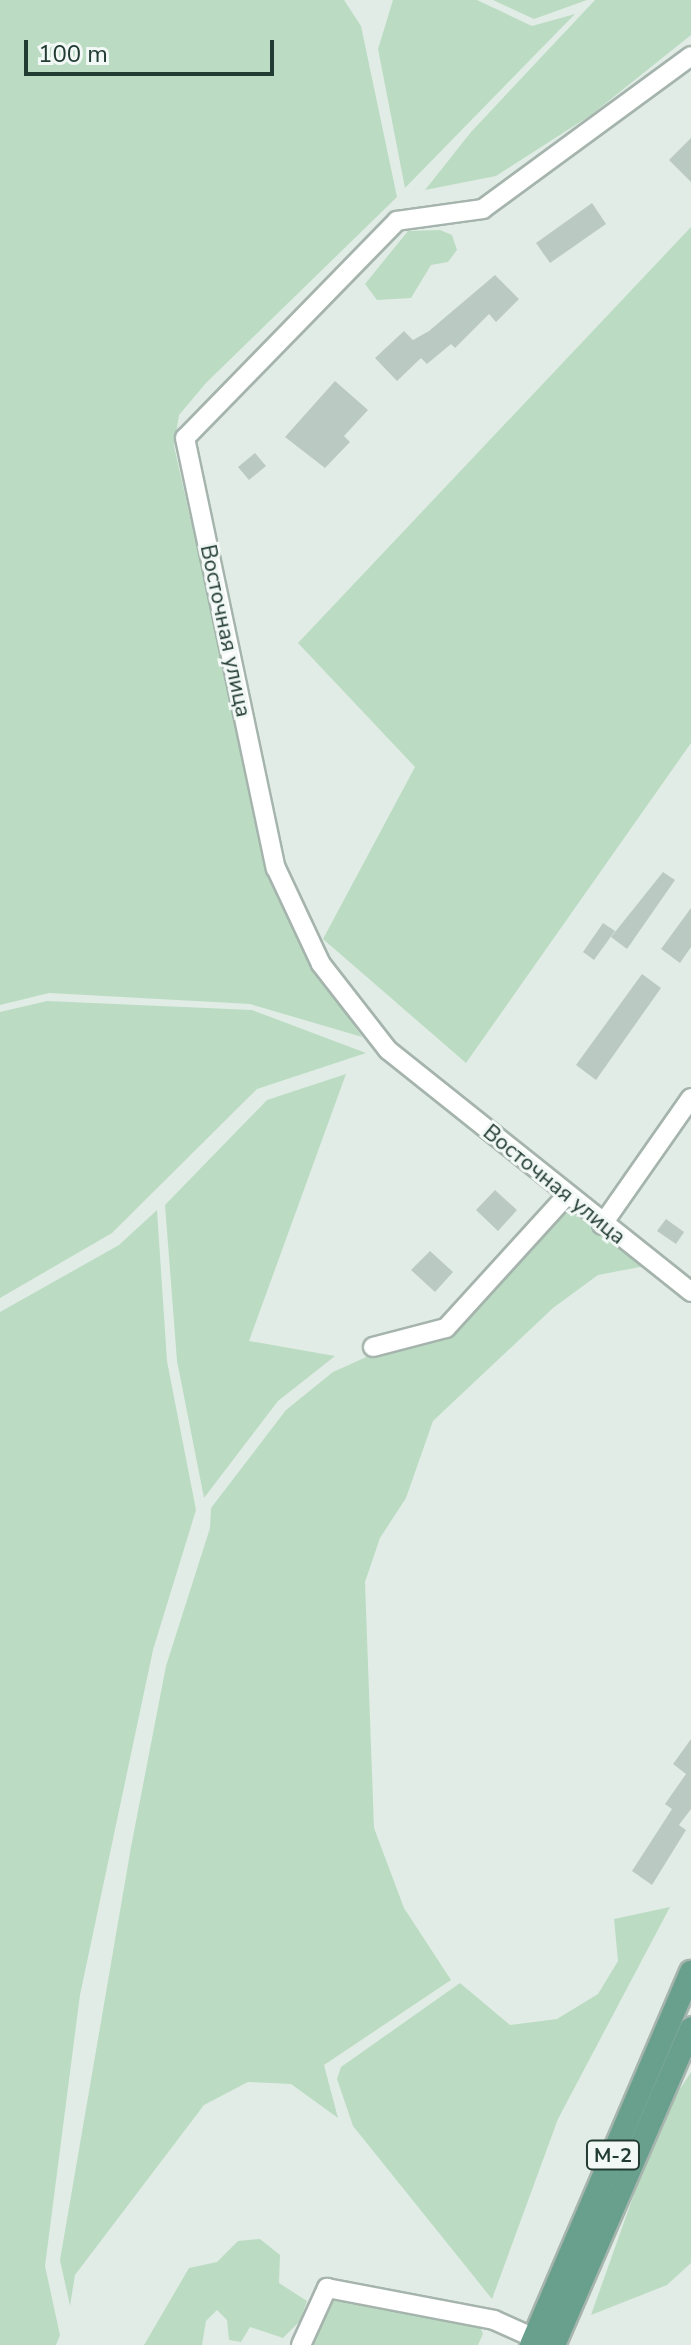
<!DOCTYPE html>
<html>
<head>
<meta charset="utf-8">
<style>
  body { margin:0 }
  #map { position:relative; width:691px; height:2345px; overflow:hidden; background:#e2ece7; font-family:"Nunito Sans",sans-serif }
  div>[style] { position:absolute }
  [style*='--x'] { left:calc(var(--x)*1px); top:calc(var(--y)*1px); width:calc(var(--w)*1px); rotate:calc(var(--a)*1deg) }
  .green>* { inset:0; background:#bbdcc2 }
  .building>* { inset:0; background:#bac9c2 }
  .roads { filter:drop-shadow(2px 0 #a5b4ad) drop-shadow(-2px 0 #a5b4ad) drop-shadow(0 2px #a5b4ad) drop-shadow(0 -2px #a5b4ad) }
  .minor>* { height:18px; margin:-9px; padding:0 9px; transform-origin:9px; border-radius:9px; background:#fff }
  .major>* { height:22px; margin:-11px; padding:0 11px; transform-origin:11px; border-radius:11px; background:#68a08d }
  span { translate:-50% -50%; white-space:nowrap; text-align:center; line-height:1.15; -webkit-text-stroke:6px #f2f8f5; paint-order:stroke }
  .shield-label span { padding:2px 6px; background:#f2f8f5; border:2px solid; border-radius:6px; -webkit-text-stroke-width:0 }
  .shield-label { font-size:20px; color:#223c33; font-weight:700 }
  .street-label { font-size:22px; color:#223c33 }
  .scale { position:absolute; left:24px; top:40px; width:250px; height:36px; box-sizing:border-box; border:4px solid #223c33; border-top:0; padding-left:10px; font-size:24px; line-height:28px; white-space:nowrap; color:#223c33; -webkit-text-stroke:6px #f2f8f5; paint-order:stroke }
</style>
</head>
<body>
<div id="map">
  <div class="green">
    <i style="clip-path:polygon(0 0,344px 0,361px 26px,397px 197px,206px 383px,179px 415px,174px 446px,269px 868px,315px 970px,362px 1037px,250px 1004px,49px 993px,0 1005px)"></i>
    <i style="clip-path:polygon(393px 0,477px 0,532px 26px,575px 14px,405px 188px,378px 49px)"></i>
    <i style="clip-path:polygon(493px 0,587px 0,534px 19px)"></i>
    <i style="clip-path:polygon(595px 0,691px 0,691px 35px,591px 115px,496px 176px,425px 190px,471px 132px)"></i>
    <i style="clip-path:polygon(691px 227px,691px 743px,466px 1063px,323px 939px,415px 767px,298px 643px)"></i>
    <i style="clip-path:polygon(440px 230px,452px 235px,457px 250px,448px 262px,431px 265px,411px 298px,377px 300px,365px 284px,408px 231px)"></i>
    <i style="clip-path:polygon(47px 1001px,252px 1010px,366px 1053px,257px 1089px,112px 1233px,0 1298px,0 1012px)"></i>
    <i style="clip-path:polygon(346px 1074px,249px 1341px,335px 1356px,278px 1401px,204px 1498px,177px 1361px,165px 1205px,267px 1100px)"></i>
    <i style="clip-path:polygon(157px 1210px,167px 1361px,196px 1510px,153px 1650px,80px 1995px,45px 2266px,60px 2335px,56px 2345px,0 2345px,0 1312px,119px 1245px)"></i>
    <i style="clip-path:polygon(565px 1210px,577px 1212px,645px 1266px,598px 1275px,553px 1308px,433px 1421px,406px 1498px,380px 1538px,365px 1582px,374px 1828px,404px 1908px,451px 1980px,324px 2065px,338px 2118px,291px 2084px,248px 2082px,204px 2105px,75px 2275px,70px 2306px,60px 2260px,131px 1847px,166px 1666px,210px 1528px,211px 1508px,286px 1410px,333px 1372px,373px 1354px,449px 1334px)"></i>
    <i style="clip-path:polygon(670px 1907px,558px 2119px,492px 2299px,353px 2126px,337px 2079px,341px 2067px,460px 1983px,510px 2025px,557px 2019px,598px 1994px,618px 1961px,614px 1919px)"></i>
    <i style="clip-path:polygon(691px 2072px,691px 2263px,667px 2285px,591px 2315px,661px 2118px)"></i>
    <i style="clip-path:polygon(260px 2239px,280px 2255px,279px 2283px,307px 2301px,300px 2321px,283px 2338px,250px 2327px,241px 2342px,229px 2340px,227px 2320px,217px 2310px,206px 2321px,202px 2345px,144px 2345px,189px 2268px,217px 2262px,238px 2241px)"></i>
    <i style="clip-path:polygon(334px 2293px,478px 2321px,483px 2334px,478px 2345px,310px 2345px)"></i>
  </div>
  <div class="building">
    <i style="clip-path:polygon(691px 138px,691px 182px,669px 160px)"></i>
    <i style="clip-path:polygon(592px 203px,606px 224px,550px 263px,536px 243px)"></i>
    <i style="clip-path:polygon(495px 275px,519px 299px,496px 322px,489px 314px,455px 348px,451px 344px,427px 364px,421px 358px,397px 381px,375px 358px,404px 331px,413px 340px,429px 331px)"></i>
    <i style="clip-path:polygon(335px 381px,368px 410px,344px 436px,350px 442px,325px 468px,285px 437px)"></i>
    <i style="clip-path:polygon(255px 453px,266px 466px,249px 480px,238px 467px)"></i>
    <i style="clip-path:polygon(663px 872px,675px 880px,627px 949px,611px 937px)"></i>
    <i style="clip-path:polygon(691px 908px,691px 947px,680px 963px,661px 949px)"></i>
    <i style="clip-path:polygon(603px 923px,615px 931px,594px 960px,583px 952px)"></i>
    <i style="clip-path:polygon(642px 974px,661px 988px,596px 1080px,576px 1065px)"></i>
    <i style="clip-path:polygon(495px 1190px,517px 1210px,498px 1231px,476px 1210px)"></i>
    <i style="clip-path:polygon(666px 1219px,684px 1232px,676px 1244px,657px 1231px)"></i>
    <i style="clip-path:polygon(430px 1251px,453px 1272px,435px 1292px,411px 1270px)"></i>
    <i style="clip-path:polygon(691px 1739px,691px 1809px,679px 1825px,686px 1830px,652px 1885px,632px 1871px,672px 1809px,665px 1804px,686px 1774px,673px 1764px)"></i>
  </div>
  <div class="roads">
    <div class="minor">
      <i style="--x:691;--y:56;--w:258;--a:143.7"></i>
      <i style="--x:483;--y:209;--w:87;--a:172.1"></i>
      <i style="--x:397;--y:221;--w:303;--a:134.3"></i>
      <i style="--x:185;--y:438;--w:440;--a:78.1"></i>
      <i style="--x:276;--y:868;--w:106;--a:64.9"></i>
      <i style="--x:321;--y:964;--w:109;--a:52.1"></i>
      <i style="--x:388;--y:1050;--w:388;--a:38.6"></i>
      <i style="--x:602;--y:1225;--w:155;--a:-55"></i>
      <i style="--x:373;--y:1347;--w:75;--a:-14.6"></i>
      <i style="--x:446;--y:1328;--w:178;--a:-47.7"></i>
      <i style="--x:301;--y:2345;--w:63;--a:-65.5"></i>
      <i style="--x:327;--y:2288;--w:170;--a:10.8"></i>
      <i style="--x:494;--y:2320;--w:44;--a:24.2"></i>
    </div>
    <div class="major">
      <i style="--x:531;--y:2345;--w:406;--a:-66.8"></i>
      <i style="--x:554;--y:2345;--w:345;--a:-66.6"></i>
    </div>
  </div>
  <div class="shield-label">
    <span style="left:613px;top:2155px">М-2</span>
  </div>
  <div class="street-label">
    <span style="left:225px;top:631px;rotate:78deg">Восточная улица</span>
    <span style="left:554px;top:1185px;rotate:39deg">Восточная улица</span>
  </div>
  <div class="scale">100 m</div>
</div>
</body>
</html>
